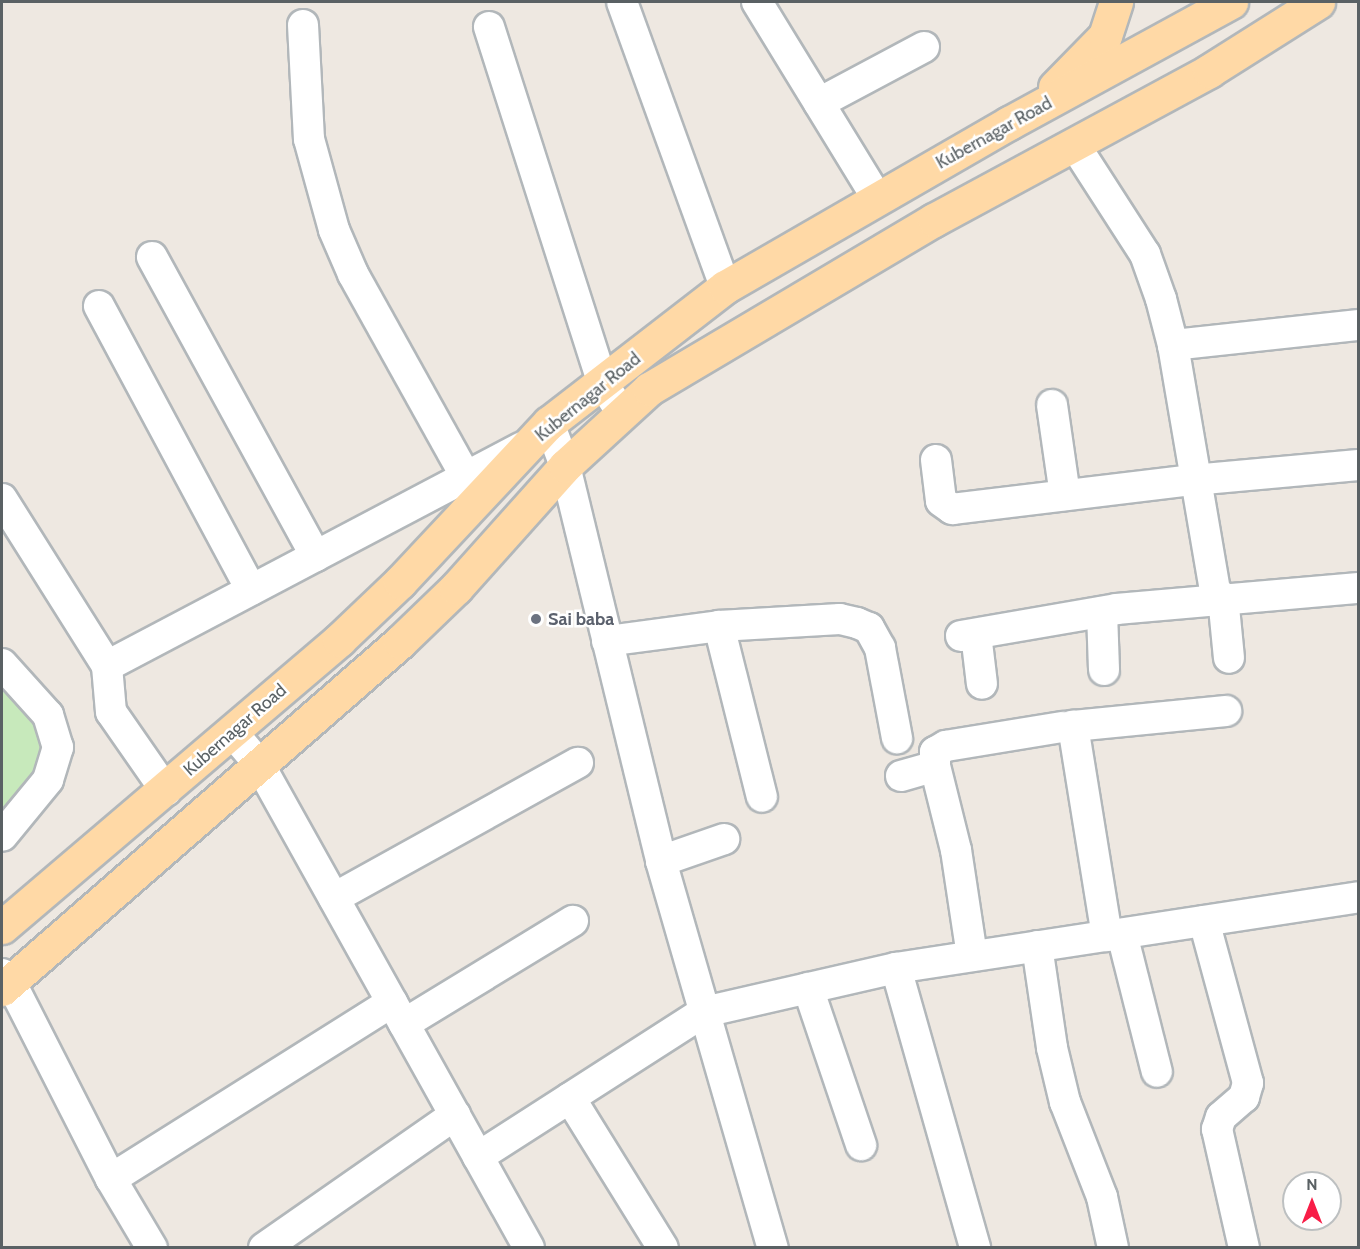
<!DOCTYPE html>
<html>
<head>
<meta charset="utf-8">
<style>
  body { margin:0 }
  #map { position:relative; width:1360px; height:1249px; overflow:hidden; background:#eee8e1; font-family:Cabin,sans-serif }
  div>[style] { position:absolute }
  [style*='--x'] { left:calc(var(--x)*1px); top:calc(var(--y)*1px); width:calc(var(--w)*1px); rotate:calc(var(--a)*1deg) }
  .green>* { inset:0; background:#c7e9bb }
  .roads { filter:drop-shadow(2px 0 #b2b7ba) drop-shadow(-2px 0 #b2b7ba) drop-shadow(0 2px #b2b7ba) drop-shadow(0 -2px #b2b7ba) }
  .minor>* { height:30px; margin:-15px; padding:0 15px; transform-origin:15px; border-radius:15px; background:#fff }
  .major>* { height:33px; margin:-16.5px; padding:0 16.5px; transform-origin:16.5px; border-radius:16.5px; background:#ffd9a6 }
  .dots>* { width:16px; height:16px; translate:-50% -50%; box-sizing:border-box; border:3px solid #fff; border-radius:50% }
  span { translate:-50% -50%; white-space:nowrap; text-align:center; line-height:1.15; -webkit-text-stroke:5px #fff; paint-order:stroke }
  .street-label { font-size:18px; color:#5a6164 }
  .worship-label { font-size:18px; color:#5b616d; font-weight:700 }
  .left { translate:0 -50%; text-align:left }
  .frame { position:absolute; inset:0; border:3px solid #5a6164; pointer-events:none }
  .north { position:absolute; left:1282px; top:1171px; width:60px; height:60px; box-sizing:border-box; background:#fff; border:2px solid #bdc0c1; border-radius:50%; rotate:0deg; font-size:16px; font-weight:700; line-height:24px; text-align:center; color:#5a6164 }
  .north::after { content:''; display:block; margin:auto; width:21px; height:27px; background:#f81d47; clip-path:polygon(50% 0,100% 100%,50% 72%,0 100%) }
</style>
</head>
<body>
<div id="map">
  <div class="green">
    <i style="clip-path:polygon(2px 679px,28px 709px,43px 735px,42px 764px,2px 821px)"></i>
  </div>
  <div class="roads">
    <div class="minor">
      <i style="--x:622;--y:2;--w:303;--a:70.1"></i>
      <i style="--x:757;--y:2;--w:230;--a:58.5"></i>
      <i style="--x:303;--y:25;--w:114;--a:87"></i>
      <i style="--x:309;--y:139;--w:94;--a:74.6"></i>
      <i style="--x:334;--y:230;--w:48;--a:66.6"></i>
      <i style="--x:353;--y:274;--w:232;--a:60.9"></i>
      <i style="--x:489;--y:27;--w:375;--a:72.3"></i>
      <i style="--x:603;--y:384;--w:33;--a:57"></i>
      <i style="--x:819;--y:103;--w:119;--a:-28.1"></i>
      <i style="--x:1074;--y:144;--w:131;--a:57.2"></i>
      <i style="--x:1145;--y:254;--w:48;--a:70.4"></i>
      <i style="--x:1161;--y:299;--w:48;--a:75.4"></i>
      <i style="--x:1173;--y:345;--w:256;--a:80.3"></i>
      <i style="--x:152;--y:257;--w:341;--a:61.3"></i>
      <i style="--x:99;--y:306;--w:322;--a:61.8"></i>
      <i style="--x:1173;--y:345;--w:186;--a:-6.2"></i>
      <i style="--x:1052;--y:405;--w:91;--a:81.8"></i>
      <i style="--x:549;--y:423;--w:46;--a:69.6"></i>
      <i style="--x:565;--y:466;--w:406;--a:76.3"></i>
      <i style="--x:661;--y:861;--w:403;--a:73.9"></i>
      <i style="--x:936;--y:460;--w:41;--a:83"></i>
      <i style="--x:941;--y:501;--w:14;--a:36"></i>
      <i style="--x:952;--y:509;--w:243;--a:-6.9"></i>
      <i style="--x:1193;--y:480;--w:166;--a:-5.2"></i>
      <i style="--x:2;--y:499;--w:197;--a:57.8"></i>
      <i style="--x:1223;--y:597;--w:61;--a:84.4"></i>
      <i style="--x:1102;--y:612;--w:58;--a:88"></i>
      <i style="--x:719;--y:626;--w:176;--a:75.9"></i>
      <i style="--x:976;--y:634;--w:50;--a:83.2"></i>
      <i style="--x:961;--y:636;--w:158;--a:-9.8"></i>
      <i style="--x:1117;--y:609;--w:242;--a:-5"></i>
      <i style="--x:607;--y:641;--w:113;--a:-7.6"></i>
      <i style="--x:719;--y:626;--w:121;--a:-3.3"></i>
      <i style="--x:840;--y:619;--w:17;--a:13"></i>
      <i style="--x:857;--y:623;--w:13;--a:23"></i>
      <i style="--x:869;--y:628;--w:23;--a:61"></i>
      <i style="--x:880;--y:648;--w:92;--a:79.3"></i>
      <i style="--x:2;--y:664;--w:69;--a:48"></i>
      <i style="--x:48;--y:715;--w:34;--a:73"></i>
      <i style="--x:58;--y:747;--w:34;--a:107"></i>
      <i style="--x:48;--y:780;--w:72;--a:129.4"></i>
      <i style="--x:232;--y:732;--w:42;--a:49.8"></i>
      <i style="--x:259;--y:764;--w:554;--a:60.84"></i>
      <i style="--x:935;--y:766;--w:87;--a:76"></i>
      <i style="--x:956;--y:850;--w:107;--a:81.4"></i>
      <i style="--x:901;--y:776;--w:35;--a:-16"></i>
      <i style="--x:935;--y:766;--w:14;--a:-90"></i>
      <i style="--x:935;--y:752;--w:13;--a:-29"></i>
      <i style="--x:946;--y:746;--w:118;--a:-9.3"></i>
      <i style="--x:166;--y:791;--w:96;--a:-124.8"></i>
      <i style="--x:111;--y:712;--w:46;--a:-95"></i>
      <i style="--x:107;--y:666;--w:468;--a:-27.8"></i>
      <i style="--x:661;--y:861;--w:67;--a:-19.2"></i>
      <i style="--x:334;--y:898;--w:279;--a:-29"></i>
      <i style="--x:1204;--y:921;--w:168;--a:74.8"></i>
      <i style="--x:1248;--y:1083;--w:15;--a:106"></i>
      <i style="--x:1244;--y:1097;--w:30;--a:139"></i>
      <i style="--x:1221;--y:1117;--w:13;--a:108"></i>
      <i style="--x:1217;--y:1129;--w:122;--a:77.2"></i>
      <i style="--x:1122;--y:934;--w:142;--a:75.8"></i>
      <i style="--x:1107;--y:936;--w:213;--a:-99.2"></i>
      <i style="--x:1073;--y:726;--w:154;--a:-5.6"></i>
      <i style="--x:1037;--y:946;--w:103;--a:81.6"></i>
      <i style="--x:1052;--y:1048;--w:56;--a:76.5"></i>
      <i style="--x:1065;--y:1102;--w:102;--a:68.7"></i>
      <i style="--x:1102;--y:1197;--w:52;--a:77.8"></i>
      <i style="--x:896;--y:968;--w:291;--a:74.2"></i>
      <i style="--x:2;--y:974;--w:11;--a:41"></i>
      <i style="--x:10;--y:981;--w:222;--a:63"></i>
      <i style="--x:111;--y:1179;--w:80;--a:59.3"></i>
      <i style="--x:808;--y:988;--w:166;--a:71.3"></i>
      <i style="--x:404;--y:1024;--w:198;--a:-31.4"></i>
      <i style="--x:570;--y:1098;--w:176;--a:58.2"></i>
      <i style="--x:478;--y:1157;--w:269;--a:-32.7"></i>
      <i style="--x:704;--y:1012;--w:197;--a:-12.9"></i>
      <i style="--x:896;--y:968;--w:467;--a:-8.7"></i>
      <i style="--x:111;--y:1179;--w:332;--a:-32.2"></i>
      <i style="--x:264;--y:1248;--w:233;--a:-34.9"></i>
    </div>
    <div class="major">
      <i style="--x:1055;--y:87;--w:71;--a:-45.6"></i>
      <i style="--x:1105;--y:36;--w:36;--a:-72"></i>
      <i style="--x:2;--y:927;--w:443;--a:-40.4"></i>
      <i style="--x:339;--y:640;--w:84;--a:-43.6"></i>
      <i style="--x:400;--y:582;--w:218;--a:-46.9"></i>
      <i style="--x:549;--y:423;--w:222;--a:-37.7"></i>
      <i style="--x:725;--y:287;--w:328;--a:-30"></i>
      <i style="--x:1009;--y:123;--w:253;--a:-28.6"></i>
      <i style="--x:2;--y:989;--w:528;--a:-41.08"></i>
      <i style="--x:400;--y:642;--w:78;--a:-44"></i>
      <i style="--x:456;--y:588;--w:164;--a:-48.2"></i>
      <i style="--x:565;--y:466;--w:114;--a:-42.5"></i>
      <i style="--x:649;--y:389;--w:331;--a:-30.7"></i>
      <i style="--x:934;--y:220;--w:313;--a:-28.4"></i>
      <i style="--x:1209;--y:71;--w:129;--a:-32.3"></i>
    </div>
  </div>
  <div class="dots">
    <i style="left:536px;top:619px;background:#6b7280"></i>
  </div>
  <div class="street-label">
    <span style="left:994px;top:133px;rotate:-29deg">Kubernagar Road</span>
    <span style="left:588px;top:397px;rotate:-39deg">Kubernagar Road</span>
    <span style="left:235px;top:730px;rotate:-41deg">Kubernagar Road</span>
  </div>
  <div class="worship-label">
    <span class="left" style="left:548px;top:619px">Sai baba</span>
  </div>
  <div class="frame"></div>
  <div class="north">N</div>
</div>
</body>
</html>
